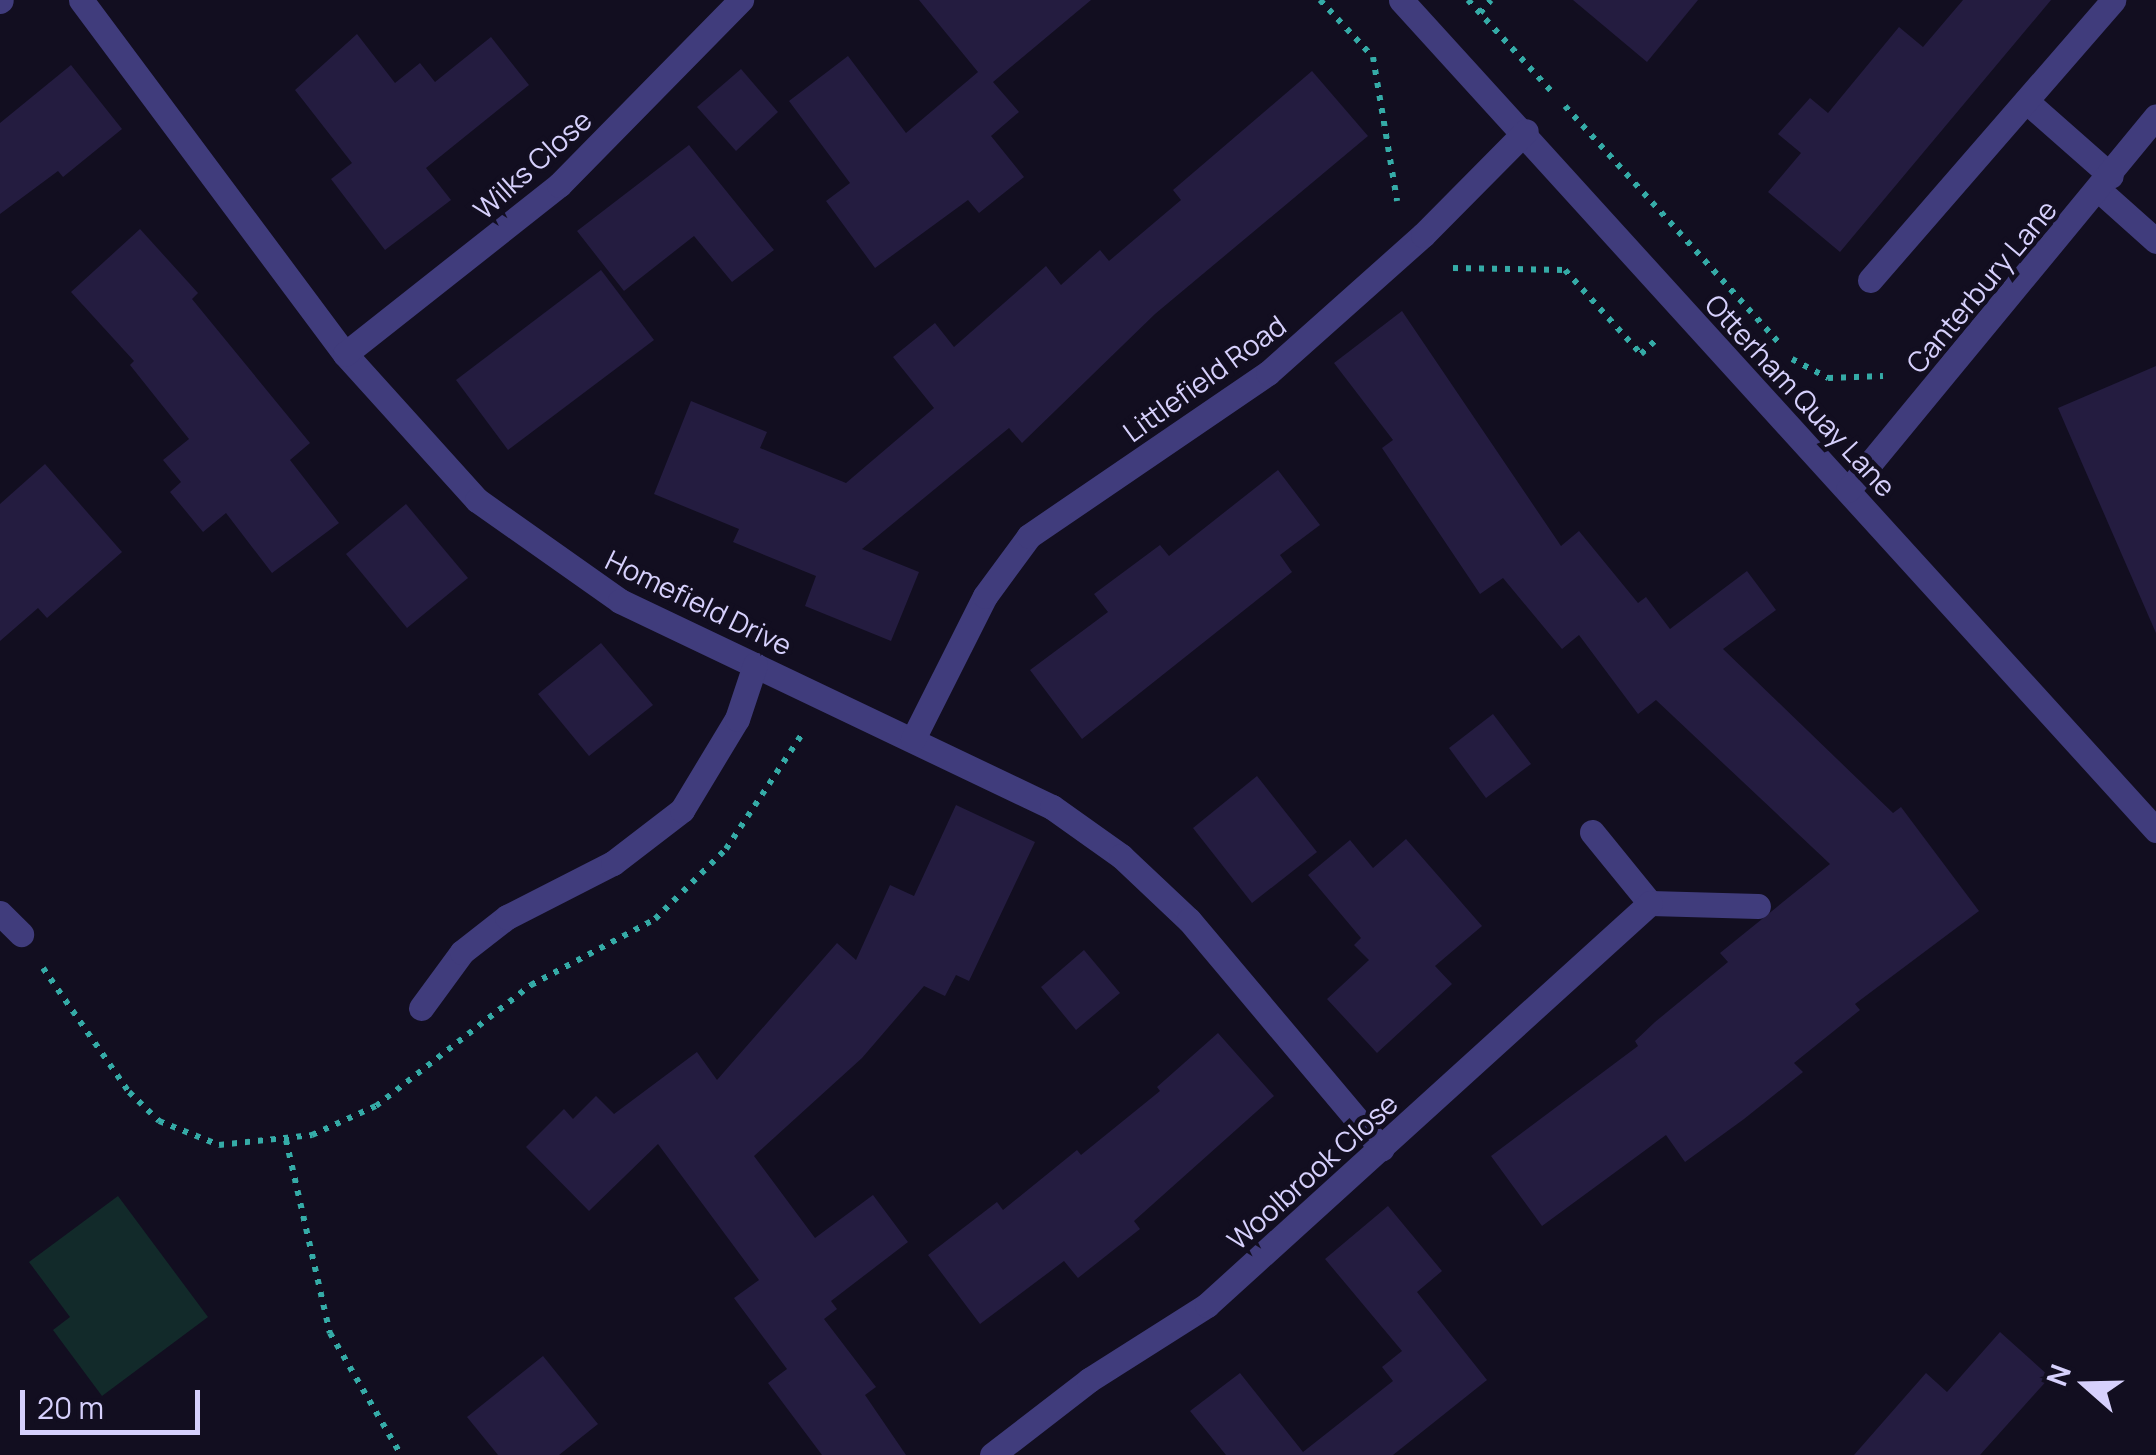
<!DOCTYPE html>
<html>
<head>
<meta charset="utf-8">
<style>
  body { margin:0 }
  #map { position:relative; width:2156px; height:1455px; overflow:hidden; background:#120e20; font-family:Manrope,sans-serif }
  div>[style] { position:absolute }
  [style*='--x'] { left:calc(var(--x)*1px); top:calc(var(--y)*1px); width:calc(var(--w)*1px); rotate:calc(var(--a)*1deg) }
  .green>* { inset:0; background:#122a2a }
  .building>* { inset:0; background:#241c40 }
  .path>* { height:6px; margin-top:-3px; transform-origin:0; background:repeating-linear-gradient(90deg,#35aba7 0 5px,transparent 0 13px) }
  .minor>* { height:25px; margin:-12.5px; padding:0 12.5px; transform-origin:12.5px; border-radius:12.5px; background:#403c7c }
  span { translate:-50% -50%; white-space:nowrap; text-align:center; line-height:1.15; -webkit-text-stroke:9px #120e20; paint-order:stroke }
  .street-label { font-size:28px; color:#d6d0fc }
  .north { position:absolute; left:2036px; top:1335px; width:100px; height:100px; -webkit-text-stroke:8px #120e20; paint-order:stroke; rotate:290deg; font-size:28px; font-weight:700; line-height:40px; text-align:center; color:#d6d0fc }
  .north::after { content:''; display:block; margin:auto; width:35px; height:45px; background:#d6d0fc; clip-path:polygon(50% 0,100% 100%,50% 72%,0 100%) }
  .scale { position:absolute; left:20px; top:1390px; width:180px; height:45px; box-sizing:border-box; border:5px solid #d6d0fc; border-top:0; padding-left:12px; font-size:30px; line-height:35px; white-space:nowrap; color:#d6d0fc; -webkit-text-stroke:8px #120e20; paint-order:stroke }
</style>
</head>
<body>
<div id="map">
  <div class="green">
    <i style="clip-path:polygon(118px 1196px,208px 1317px,102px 1396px,53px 1330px,70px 1317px,29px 1262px)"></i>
  </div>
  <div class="building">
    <i style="clip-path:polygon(919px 0,1091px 0,993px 82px,1019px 112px,991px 136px,1024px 177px,979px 213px,968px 200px,875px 268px,826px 201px,850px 183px,789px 101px,848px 56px,906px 133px,978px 72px)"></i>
    <i style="clip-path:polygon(1573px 0,1698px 0,1647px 62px)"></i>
    <i style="clip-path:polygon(1963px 0,2051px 0,1840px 252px,1768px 192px,1801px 153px,1778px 134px,1810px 98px,1828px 113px,1899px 27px,1923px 47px)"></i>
    <i style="clip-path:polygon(357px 34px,395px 83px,420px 63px,435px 82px,491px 37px,529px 85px,426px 168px,451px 200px,385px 250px,331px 179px,352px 163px,295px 90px)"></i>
    <i style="clip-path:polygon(71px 65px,122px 129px,63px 177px,58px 171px,0 214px,0 123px)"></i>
    <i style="clip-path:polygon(741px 69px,778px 112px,736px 151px,697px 107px)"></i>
    <i style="clip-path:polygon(1312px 71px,1368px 136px,1155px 314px,1022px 443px,1009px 428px,862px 549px,919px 572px,891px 641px,805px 606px,816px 576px,733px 542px,739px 529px,654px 494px,691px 401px,767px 432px,760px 448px,846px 483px,934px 408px,893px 357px,935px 323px,954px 347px,1046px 266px,1061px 285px,1100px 250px,1109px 261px,1181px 200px,1173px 190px)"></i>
    <i style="clip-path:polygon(689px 145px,774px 250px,732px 282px,694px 236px,624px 291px,577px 231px)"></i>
    <i style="clip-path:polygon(140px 229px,198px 293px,192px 299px,310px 443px,290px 460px,339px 523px,272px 573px,226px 513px,203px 532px,170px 492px,181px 482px,163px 460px,189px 439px,130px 365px,134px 361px,71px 292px)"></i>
    <i style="clip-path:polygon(601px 270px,654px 340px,508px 450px,456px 380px)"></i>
    <i style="clip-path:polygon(1402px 311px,1561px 546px,1579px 531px,1638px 603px,1646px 597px,1670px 629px,1747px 571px,1776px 610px,1723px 649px,1893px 813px,1901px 807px,1979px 911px,1855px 1004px,1860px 1010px,1794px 1063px,1803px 1072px,1744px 1119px,1685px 1162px,1666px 1135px,1542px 1226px,1491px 1156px,1638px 1046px,1635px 1041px,1655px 1022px,1728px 962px,1720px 953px,1830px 864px,1656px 700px,1638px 714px,1579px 635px,1562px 649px,1503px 578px,1480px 594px,1382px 448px,1393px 440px,1334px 363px)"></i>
    <i style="clip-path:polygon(2156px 366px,2156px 633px,2058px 408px)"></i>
    <i style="clip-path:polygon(45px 464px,122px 552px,47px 618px,38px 608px,0 641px,0 504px)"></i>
    <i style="clip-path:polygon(1278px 470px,1320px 525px,1280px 555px,1292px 572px,1082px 739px,1030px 670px,1108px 612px,1094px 594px,1160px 545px,1169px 556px)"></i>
    <i style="clip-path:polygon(406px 504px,468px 578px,407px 628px,346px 554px)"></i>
    <i style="clip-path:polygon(601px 643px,653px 705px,589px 756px,538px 694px)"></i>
    <i style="clip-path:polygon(1493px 714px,1531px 764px,1486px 798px,1449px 748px)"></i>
    <i style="clip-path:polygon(1257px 776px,1317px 852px,1252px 903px,1193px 828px)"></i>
    <i style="clip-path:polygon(956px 805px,1035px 842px,969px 981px,956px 975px,945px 996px,924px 986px,862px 1058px,754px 1156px,815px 1238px,873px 1195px,908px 1242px,831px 1301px,837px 1309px,824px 1319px,876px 1387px,865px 1395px,906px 1455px,822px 1455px,768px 1383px,787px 1369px,734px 1298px,759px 1280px,658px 1144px,589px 1211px,526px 1147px,564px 1109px,573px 1119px,596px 1096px,614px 1114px,697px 1052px,717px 1080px,837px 943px,856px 960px,890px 885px,914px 896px)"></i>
    <i style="clip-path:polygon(1406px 839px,1482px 926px,1435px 966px,1452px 984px,1377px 1053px,1327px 999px,1369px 960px,1354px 945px,1361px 938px,1308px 875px,1350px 840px,1373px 868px)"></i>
    <i style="clip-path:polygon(1084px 950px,1120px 993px,1076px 1030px,1041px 987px)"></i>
    <i style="clip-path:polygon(1218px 1033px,1274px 1096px,1134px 1221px,1140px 1229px,1078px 1278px,1064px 1261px,980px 1324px,928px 1255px,997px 1202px,1003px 1210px,1077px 1150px,1081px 1155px,1160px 1091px,1157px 1087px)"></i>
    <i style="clip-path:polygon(1388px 1206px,1442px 1271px,1417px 1292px,1487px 1380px,1393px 1455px,1226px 1455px,1190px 1411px,1240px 1373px,1303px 1452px,1393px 1381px,1382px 1367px,1402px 1351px,1325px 1259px)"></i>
    <i style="clip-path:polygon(2000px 1332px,2050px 1377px,1980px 1455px,1854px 1455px,1926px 1373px,1947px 1392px)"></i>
    <i style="clip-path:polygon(543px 1356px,598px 1424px,559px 1455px,498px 1455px,467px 1417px)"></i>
  </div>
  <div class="path">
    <i style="--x:1320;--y:0;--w:78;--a:47.1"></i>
    <i style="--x:1373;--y:57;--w:146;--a:80.5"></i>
    <i style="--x:1468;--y:0;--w:126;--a:47.6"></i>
    <i style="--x:1480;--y:13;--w:17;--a:-50"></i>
    <i style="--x:1565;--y:106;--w:322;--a:47.9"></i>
    <i style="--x:1453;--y:268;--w:112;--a:1"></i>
    <i style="--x:1565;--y:270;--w:113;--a:47.9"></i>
    <i style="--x:1641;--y:354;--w:21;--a:-43"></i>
    <i style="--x:1792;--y:359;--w:41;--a:27.8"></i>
    <i style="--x:1828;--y:378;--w:55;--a:-2.1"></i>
    <i style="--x:43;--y:968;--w:151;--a:55.3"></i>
    <i style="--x:129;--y:1092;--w:42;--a:44"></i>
    <i style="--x:159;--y:1121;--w:65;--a:21.8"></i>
    <i style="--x:219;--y:1145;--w:94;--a:-6.1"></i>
    <i style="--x:312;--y:1135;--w:70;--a:-24.4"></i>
    <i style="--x:376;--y:1106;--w:197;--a:-38"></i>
    <i style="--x:531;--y:985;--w:140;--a:-28"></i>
    <i style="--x:655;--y:919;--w:100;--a:-44.6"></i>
    <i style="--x:726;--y:849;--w:138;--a:-56.5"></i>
    <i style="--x:286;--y:1140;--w:198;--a:77.2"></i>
    <i style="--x:330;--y:1333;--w:141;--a:59.8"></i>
  </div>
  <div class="minor">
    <i style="--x:81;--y:0;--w:442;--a:53.3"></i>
    <i style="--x:345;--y:354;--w:197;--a:47.9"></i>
    <i style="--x:477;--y:500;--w:175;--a:35.2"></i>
    <i style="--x:620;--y:601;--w:479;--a:25.5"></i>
    <i style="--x:1052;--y:807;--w:85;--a:35.4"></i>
    <i style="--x:1121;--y:856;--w:93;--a:43.3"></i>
    <i style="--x:1189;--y:920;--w:299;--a:49.9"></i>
    <i style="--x:1401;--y:0;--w:1122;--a:47.71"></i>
    <i style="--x:0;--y:1;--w:1;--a:-45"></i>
    <i style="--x:2026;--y:101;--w:113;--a:41.4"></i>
    <i style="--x:2100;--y:191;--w:75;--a:41.8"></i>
    <i style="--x:1870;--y:280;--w:371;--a:-49"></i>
    <i style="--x:345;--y:354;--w:273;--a:-38.3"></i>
    <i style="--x:559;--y:185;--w:260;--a:-45.5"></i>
    <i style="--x:1848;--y:490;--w:484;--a:-50.5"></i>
    <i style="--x:913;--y:739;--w:160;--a:-63.3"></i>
    <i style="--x:985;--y:596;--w:74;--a:-53.7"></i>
    <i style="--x:1029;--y:536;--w:289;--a:-34.3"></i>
    <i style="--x:1268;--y:373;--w:208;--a:-41.7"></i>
    <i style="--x:1423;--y:235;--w:146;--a:-45.3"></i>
    <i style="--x:1592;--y:832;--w:92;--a:50.8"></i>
    <i style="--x:1650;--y:903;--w:108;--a:1.6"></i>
    <i style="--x:0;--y:913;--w:30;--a:45"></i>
    <i style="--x:421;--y:1008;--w:69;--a:-53.8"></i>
    <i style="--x:462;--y:952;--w:57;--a:-37.9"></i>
    <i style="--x:507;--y:917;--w:119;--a:-27"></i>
    <i style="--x:613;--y:863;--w:87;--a:-37.5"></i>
    <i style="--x:682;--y:810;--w:106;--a:-58.9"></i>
    <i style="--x:737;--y:719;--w:57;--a:-71.6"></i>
    <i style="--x:992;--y:1455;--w:123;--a:-37.7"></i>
    <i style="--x:1089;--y:1380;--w:140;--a:-32.4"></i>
    <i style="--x:1207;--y:1305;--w:598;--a:-42.22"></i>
  </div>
  <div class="street-label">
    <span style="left:532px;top:164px;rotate:-42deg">Wilks Close</span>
    <span style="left:1981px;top:286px;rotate:-50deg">Canterbury Lane</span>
    <span style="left:1204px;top:378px;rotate:-36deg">Littlefield Road</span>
    <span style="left:1801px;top:395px;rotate:47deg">Otterham Quay Lane</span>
    <span style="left:699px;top:602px;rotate:26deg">Homefield Drive</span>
    <span style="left:1312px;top:1171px;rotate:-42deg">Woolbrook Close</span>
  </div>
  <div class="north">N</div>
  <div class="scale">20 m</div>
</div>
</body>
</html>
